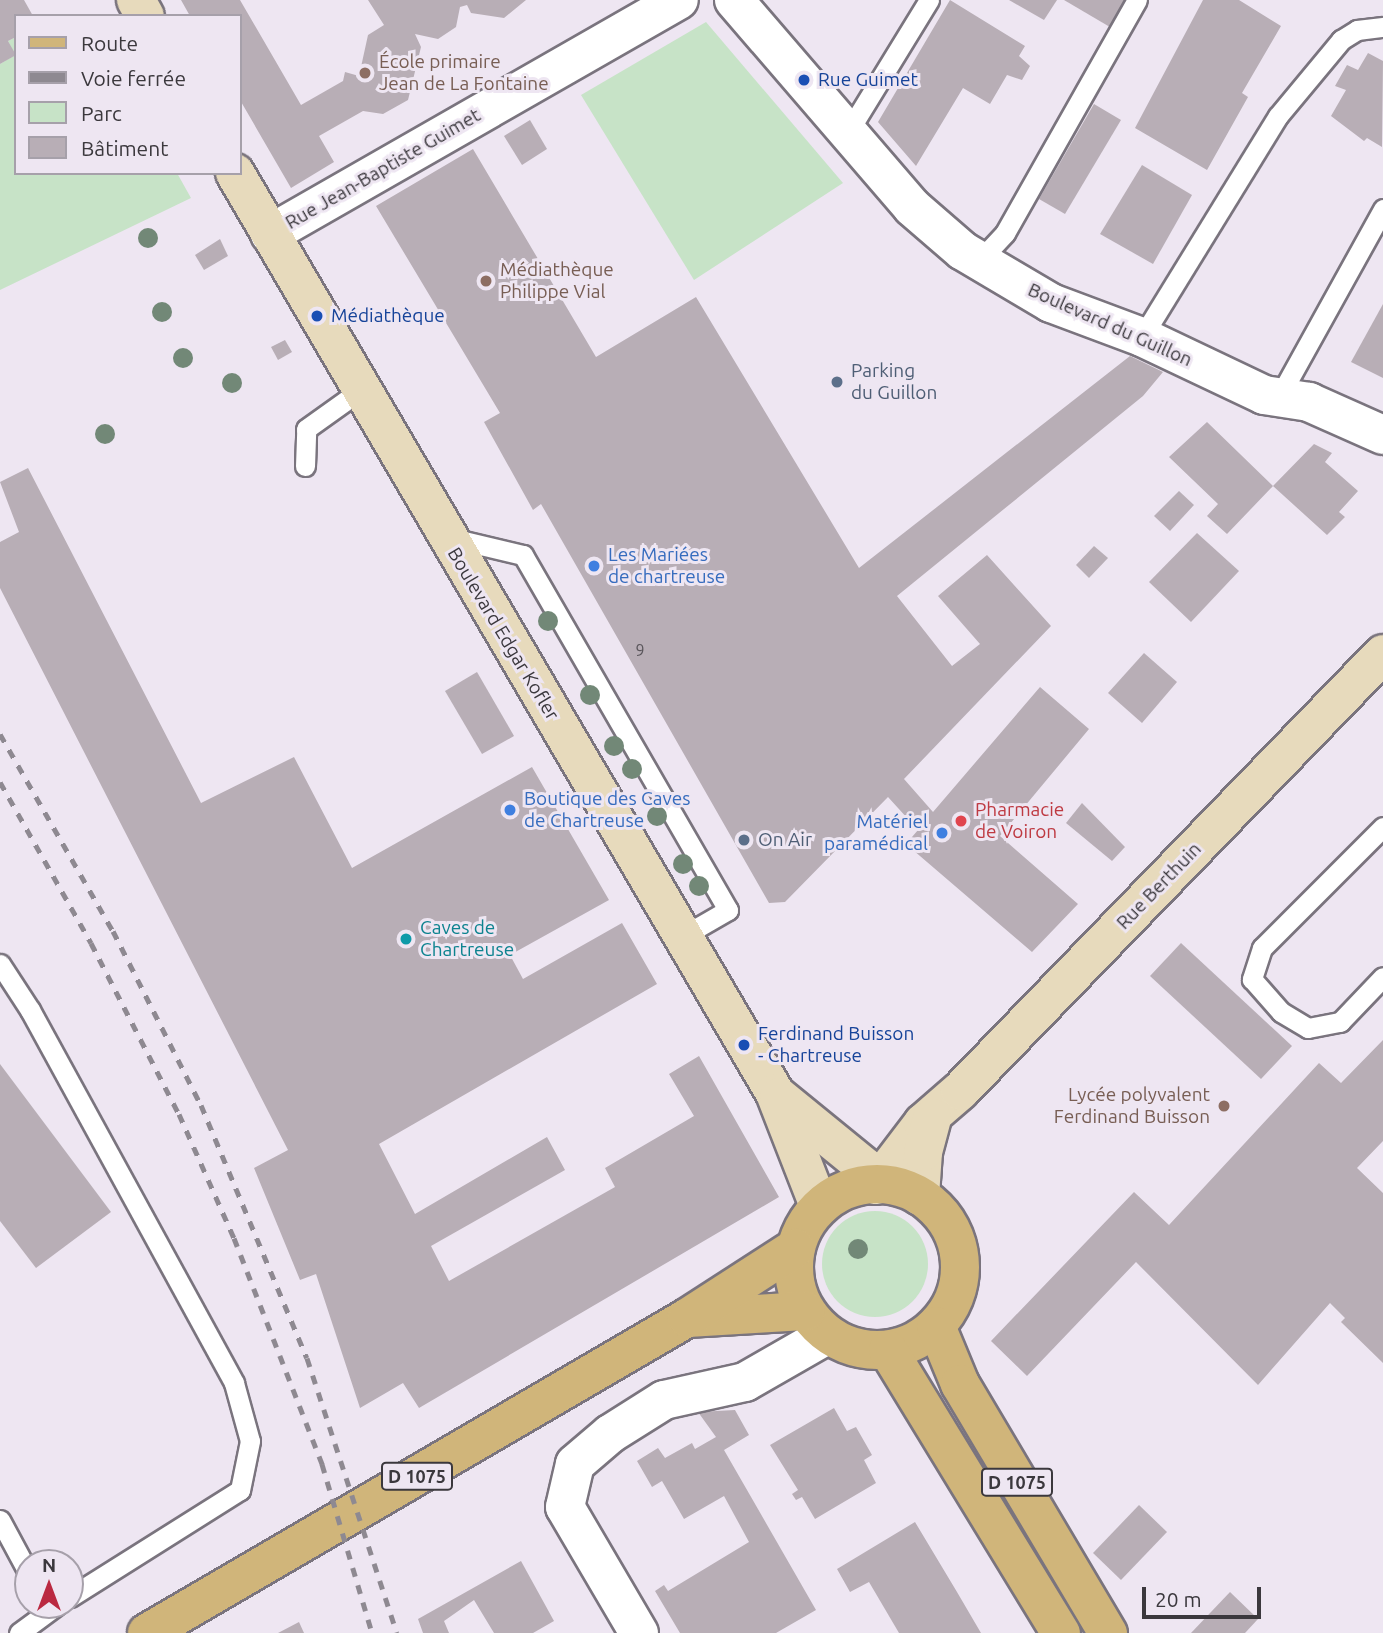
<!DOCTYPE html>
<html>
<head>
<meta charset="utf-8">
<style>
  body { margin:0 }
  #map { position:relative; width:1383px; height:1633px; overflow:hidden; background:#eee6f2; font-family:Ubuntu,sans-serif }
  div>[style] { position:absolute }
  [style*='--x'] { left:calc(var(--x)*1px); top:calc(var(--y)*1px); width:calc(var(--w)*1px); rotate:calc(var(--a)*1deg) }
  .green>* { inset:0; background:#c7e3c7 }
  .round { border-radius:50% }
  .building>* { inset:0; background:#b8aeb6 }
  .roads { filter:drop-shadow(2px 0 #7a747e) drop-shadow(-2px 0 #7a747e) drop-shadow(0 2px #7a747e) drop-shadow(0 -2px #7a747e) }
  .lane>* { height:19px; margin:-9.5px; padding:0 9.5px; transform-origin:9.5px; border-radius:9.5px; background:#fff }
  .street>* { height:38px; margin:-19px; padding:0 19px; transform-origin:19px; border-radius:19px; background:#fff }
  .secondary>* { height:38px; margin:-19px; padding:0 19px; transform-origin:19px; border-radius:19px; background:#e7dabc }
  .primary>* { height:38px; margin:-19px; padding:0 19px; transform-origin:19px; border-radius:19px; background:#d0b57a }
  .primary>.ring { margin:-19px; padding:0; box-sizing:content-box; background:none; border:38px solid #d0b57a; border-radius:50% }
  .rail>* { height:5px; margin-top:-2.5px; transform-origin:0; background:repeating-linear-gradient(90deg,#8e8991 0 9px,transparent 0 18px) }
  .trees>* { width:20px; height:20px; margin:-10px; border-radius:50%; background:#728877 }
  .dots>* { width:19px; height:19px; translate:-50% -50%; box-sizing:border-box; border:4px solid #eee6f2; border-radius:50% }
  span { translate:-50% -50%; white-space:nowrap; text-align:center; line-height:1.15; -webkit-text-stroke:6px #eee6f2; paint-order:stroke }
  .number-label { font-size:16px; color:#5a565b }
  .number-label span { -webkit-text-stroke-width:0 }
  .shield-label span { padding:2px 5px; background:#eee6f2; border:2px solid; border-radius:5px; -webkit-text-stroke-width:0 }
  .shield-label { font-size:18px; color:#3b383d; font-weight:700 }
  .education-label { font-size:19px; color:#785e54 }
  .left { translate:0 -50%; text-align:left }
  .right { translate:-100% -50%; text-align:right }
  .transit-label { font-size:19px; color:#164399 }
  .street-label { font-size:19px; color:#3b383d }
  .service-label { font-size:19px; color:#4e5e75 }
  .shop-label { font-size:19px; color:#366cbe }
  .health-label { font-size:19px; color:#be3a42 }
  .culture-label { font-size:19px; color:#0d838f }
  .legend { position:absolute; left:14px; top:14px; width:228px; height:161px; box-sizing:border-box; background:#eee6f2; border:2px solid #a6a0aa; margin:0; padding:9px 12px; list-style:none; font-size:21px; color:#3b383d }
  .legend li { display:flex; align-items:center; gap:14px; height:35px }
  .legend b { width:35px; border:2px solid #a6a0aa }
  .north { position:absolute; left:14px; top:1549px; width:70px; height:70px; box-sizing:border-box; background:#eee6f2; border:2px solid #a6a0aa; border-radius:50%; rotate:0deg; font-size:19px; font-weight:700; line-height:28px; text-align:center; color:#3b383d }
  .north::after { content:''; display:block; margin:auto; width:24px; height:32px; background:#ba2941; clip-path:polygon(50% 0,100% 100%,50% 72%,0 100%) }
  .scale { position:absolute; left:1142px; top:1587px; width:119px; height:32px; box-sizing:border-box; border:4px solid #3b383d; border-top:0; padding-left:9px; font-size:21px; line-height:24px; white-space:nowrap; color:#3b383d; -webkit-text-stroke:5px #eee6f2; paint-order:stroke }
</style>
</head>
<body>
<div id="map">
  <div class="green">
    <i style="clip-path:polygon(706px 22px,843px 183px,694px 280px,581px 95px)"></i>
    <i style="clip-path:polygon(16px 37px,16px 173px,177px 173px,191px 198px,0 290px,0 64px,15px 55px,8px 41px)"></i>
    <i class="round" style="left:822px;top:1211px;width:106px;height:106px"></i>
  </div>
  <div class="building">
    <i style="clip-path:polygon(0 0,24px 0,33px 16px,16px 16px,16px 37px,8px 41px,16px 55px,0 64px)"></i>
    <i style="clip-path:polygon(181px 0,240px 0,301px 105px,343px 81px,345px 72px,359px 76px,368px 35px,384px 25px,368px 0,526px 0,504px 18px,471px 13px,467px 5px,460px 7px,456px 27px,438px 39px,415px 34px,421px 47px,408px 100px,383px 114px,363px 111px,319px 136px,334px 162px,291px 188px,240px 100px,240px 16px,190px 16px)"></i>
    <i style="clip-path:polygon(950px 0,1025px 46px,1019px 56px,1030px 66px,1022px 80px,1007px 75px,990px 104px,963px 88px,916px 166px,878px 122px)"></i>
    <i style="clip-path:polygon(1009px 0,1057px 0,1044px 20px)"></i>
    <i style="clip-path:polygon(1064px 0,1132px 0,1115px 30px)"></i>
    <i style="clip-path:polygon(1203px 0,1239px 0,1281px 26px,1242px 93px,1248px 97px,1207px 170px,1135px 128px)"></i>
    <i style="clip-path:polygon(1368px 53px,1383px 61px,1382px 147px,1367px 138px,1364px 141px,1331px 116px,1346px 90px,1335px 86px,1347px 65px,1358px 70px)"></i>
    <i style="clip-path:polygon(1094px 104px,1121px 120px,1065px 214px,1039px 199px)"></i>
    <i style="clip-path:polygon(530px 120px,547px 149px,522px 165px,504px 136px)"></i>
    <i style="clip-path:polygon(473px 149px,596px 357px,696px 297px,859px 568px,1130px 356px,1163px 372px,1143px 396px,897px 596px,952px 666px,980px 644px,938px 596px,987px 555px,1051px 626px,904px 779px,933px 812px,1040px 687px,1089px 729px,1000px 836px,1078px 904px,1032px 952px,906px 844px,918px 830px,888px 797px,785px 902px,769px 903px,541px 504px,533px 510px,484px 422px,500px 413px,376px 206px)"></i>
    <i style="clip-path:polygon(1142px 165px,1192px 195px,1153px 264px,1100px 234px)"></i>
    <i style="clip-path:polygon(220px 239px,228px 256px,204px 270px,195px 255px)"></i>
    <i style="clip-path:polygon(1383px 304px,1383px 378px,1351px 362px)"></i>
    <i style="clip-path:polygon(285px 340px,292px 352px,278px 360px,271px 347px)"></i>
    <i style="clip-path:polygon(1207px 422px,1273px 486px,1227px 534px,1207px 516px,1218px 504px,1169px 457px)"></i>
    <i style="clip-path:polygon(1314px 444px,1332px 453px,1325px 462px,1358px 491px,1339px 512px,1345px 517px,1327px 535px,1273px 486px)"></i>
    <i style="clip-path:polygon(28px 468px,201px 803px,294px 757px,352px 868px,532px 767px,609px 900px,510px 955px,523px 979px,622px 923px,657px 984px,379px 1144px,415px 1214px,547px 1137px,565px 1170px,431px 1246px,449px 1281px,615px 1187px,605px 1168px,694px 1116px,669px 1074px,699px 1056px,779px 1197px,419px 1408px,403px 1383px,360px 1408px,316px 1274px,300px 1280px,254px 1168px,288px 1150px,0 588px,0 542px,19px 532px,0 482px)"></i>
    <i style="clip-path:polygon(1179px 491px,1194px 505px,1170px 531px,1154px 516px)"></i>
    <i style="clip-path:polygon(1197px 533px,1239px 571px,1191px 622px,1149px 582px)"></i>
    <i style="clip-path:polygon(1094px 546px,1108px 558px,1089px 578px,1076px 565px)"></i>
    <i style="clip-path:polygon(1144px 653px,1177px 682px,1142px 723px,1108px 693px)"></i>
    <i style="clip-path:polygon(477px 672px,514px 736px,482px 754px,445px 691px)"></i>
    <i style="clip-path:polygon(1082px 803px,1125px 847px,1112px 861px,1066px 823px)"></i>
    <i style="clip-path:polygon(1181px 943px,1292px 1046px,1261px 1079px,1150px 976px)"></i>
    <i style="clip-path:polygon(1383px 1040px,1383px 1141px,1357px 1168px,1383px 1193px,1383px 1363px,1341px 1322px,1345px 1318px,1330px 1303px,1258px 1385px,1136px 1262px,1027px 1376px,991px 1341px,1134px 1192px,1169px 1225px,1319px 1063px,1341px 1083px)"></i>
    <i style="clip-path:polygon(0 1064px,111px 1212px,36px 1268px,0 1221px)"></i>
    <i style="clip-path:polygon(834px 1408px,847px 1431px,856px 1427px,872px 1455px,864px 1460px,876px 1483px,815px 1519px,802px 1497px,796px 1500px,792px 1494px,798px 1490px,770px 1445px)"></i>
    <i style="clip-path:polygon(735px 1410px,749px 1435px,724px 1450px,816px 1610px,776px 1633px,680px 1633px,655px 1591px,664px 1585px,668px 1591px,749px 1542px,724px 1496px,684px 1519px,662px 1481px,652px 1487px,637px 1461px,658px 1448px,665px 1458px,692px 1443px,695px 1449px,716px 1437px,698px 1412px)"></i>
    <i style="clip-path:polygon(1139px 1505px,1167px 1532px,1121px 1580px,1093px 1553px)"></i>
    <i style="clip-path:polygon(915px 1522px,957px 1592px,981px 1633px,899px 1633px,869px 1582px,850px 1592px,837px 1569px)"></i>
    <i style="clip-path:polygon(521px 1561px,554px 1621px,533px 1633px,494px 1633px,474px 1600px,444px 1621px,449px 1633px,423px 1633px,418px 1619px)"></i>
    <i style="clip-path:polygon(1230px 1592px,1258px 1619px,1245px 1633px,1191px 1633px)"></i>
    <i style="clip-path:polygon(299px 1622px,304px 1633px,278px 1633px)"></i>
  </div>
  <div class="roads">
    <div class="lane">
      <i style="--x:848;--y:132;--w:155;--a:-58.5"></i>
      <i style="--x:979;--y:261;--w:38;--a:-47"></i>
      <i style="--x:1005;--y:233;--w:268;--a:-60.5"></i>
      <i style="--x:1142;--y:337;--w:259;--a:-58.4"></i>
      <i style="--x:1278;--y:116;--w:99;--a:-50.3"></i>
      <i style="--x:1341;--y:40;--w:19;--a:-32"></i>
      <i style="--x:1357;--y:30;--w:26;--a:-7"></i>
      <i style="--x:1279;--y:397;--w:215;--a:-61"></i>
      <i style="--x:305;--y:466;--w:37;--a:-88"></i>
      <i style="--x:306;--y:429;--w:65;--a:-35.6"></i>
      <i style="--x:451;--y:538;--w:74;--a:13.3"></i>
      <i style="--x:523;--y:555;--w:410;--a:60"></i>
      <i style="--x:728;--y:910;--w:54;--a:150.1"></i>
      <i style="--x:1383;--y:827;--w:171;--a:135"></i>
      <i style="--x:1262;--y:948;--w:33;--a:108"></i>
      <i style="--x:1252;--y:979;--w:44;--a:48.7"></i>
      <i style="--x:1281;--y:1012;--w:31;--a:31"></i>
      <i style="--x:1308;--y:1028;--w:33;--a:-11"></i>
      <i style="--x:1340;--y:1022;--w:62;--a:-46.3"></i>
      <i style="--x:0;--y:964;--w:55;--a:56.9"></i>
      <i style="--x:30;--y:1010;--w:425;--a:61.3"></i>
      <i style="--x:234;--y:1383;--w:60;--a:74.6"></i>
      <i style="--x:250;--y:1441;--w:50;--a:101.5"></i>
      <i style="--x:240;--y:1490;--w:201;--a:147.8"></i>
      <i style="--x:0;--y:1520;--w:59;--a:61.7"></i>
      <i style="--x:19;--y:1633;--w:47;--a:-36.4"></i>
    </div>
    <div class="street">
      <i style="--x:734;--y:0;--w:273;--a:49.3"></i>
      <i style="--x:912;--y:207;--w:67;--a:40.8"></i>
      <i style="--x:963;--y:251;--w:102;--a:30.6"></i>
      <i style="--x:1051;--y:303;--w:97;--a:20.5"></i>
      <i style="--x:1142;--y:337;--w:135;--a:25.4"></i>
      <i style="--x:1264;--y:395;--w:46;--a:8.8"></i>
      <i style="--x:1309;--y:402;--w:81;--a:24"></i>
      <i style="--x:270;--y:234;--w:471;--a:-29.8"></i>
      <i style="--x:639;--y:1633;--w:146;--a:-120.4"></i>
      <i style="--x:565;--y:1507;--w:44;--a:-76.9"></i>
      <i style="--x:575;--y:1464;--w:46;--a:-40.6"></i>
      <i style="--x:610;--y:1434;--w:64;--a:-32.2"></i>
      <i style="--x:664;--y:1400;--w:83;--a:-12.5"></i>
      <i style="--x:745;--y:1382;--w:95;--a:-29.8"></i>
    </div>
    <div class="secondary">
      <i style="--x:136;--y:0;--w:18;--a:61"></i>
      <i style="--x:235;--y:173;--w:1067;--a:59.59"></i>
      <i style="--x:775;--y:1093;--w:121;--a:68.7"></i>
      <i style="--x:779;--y:1097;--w:112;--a:39.2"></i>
      <i style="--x:866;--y:1168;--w:18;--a:63"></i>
      <i style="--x:876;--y:1185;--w:78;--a:-52.8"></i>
      <i style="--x:923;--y:1123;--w:49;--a:-40.9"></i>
      <i style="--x:960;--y:1091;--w:608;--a:-45.93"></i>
      <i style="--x:920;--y:1196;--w:44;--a:-86.1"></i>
      <i style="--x:923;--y:1152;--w:35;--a:-75"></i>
    </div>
    <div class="primary">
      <i class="ring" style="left:794px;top:1184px;width:128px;height:128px"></i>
      <i style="--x:690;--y:1318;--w:116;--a:-3.5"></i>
      <i style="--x:936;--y:1326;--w:63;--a:67.5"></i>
      <i style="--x:960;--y:1384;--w:290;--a:59.3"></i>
      <i style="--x:888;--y:1350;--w:332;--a:58.6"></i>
      <i style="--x:147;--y:1633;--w:625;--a:-30.26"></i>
      <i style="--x:687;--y:1318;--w:129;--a:-32.9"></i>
    </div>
  </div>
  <div class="rail">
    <i style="--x:0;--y:734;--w:227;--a:60.2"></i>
    <i style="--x:113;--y:931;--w:195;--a:63.2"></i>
    <i style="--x:201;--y:1105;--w:274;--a:67.3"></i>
    <i style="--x:307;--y:1358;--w:289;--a:71.9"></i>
    <i style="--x:0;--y:782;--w:185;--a:60.5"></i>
    <i style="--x:91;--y:943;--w:192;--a:62.8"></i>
    <i style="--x:179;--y:1114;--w:136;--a:66.1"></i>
    <i style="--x:234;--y:1238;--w:243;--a:68.7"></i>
    <i style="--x:322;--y:1464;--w:176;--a:73.5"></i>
  </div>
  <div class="trees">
    <i style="left:148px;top:238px"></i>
    <i style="left:162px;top:312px"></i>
    <i style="left:183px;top:358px"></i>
    <i style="left:232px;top:383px"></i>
    <i style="left:105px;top:434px"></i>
    <i style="left:548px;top:621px"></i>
    <i style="left:590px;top:695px"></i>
    <i style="left:614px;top:746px"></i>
    <i style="left:632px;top:769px"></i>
    <i style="left:657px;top:816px"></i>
    <i style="left:683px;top:864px"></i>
    <i style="left:699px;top:886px"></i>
    <i style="left:858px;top:1249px"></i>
  </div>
  <div class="dots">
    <i style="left:365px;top:73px;background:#8d6e63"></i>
    <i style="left:804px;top:80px;background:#1a4fb4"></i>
    <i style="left:486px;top:281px;background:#8d6e63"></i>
    <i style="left:317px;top:316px;background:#1a4fb4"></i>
    <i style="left:837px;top:382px;background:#5c6f8a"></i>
    <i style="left:594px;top:566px;background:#3f7fe0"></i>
    <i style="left:510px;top:810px;background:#3f7fe0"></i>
    <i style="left:961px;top:821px;background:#e0444e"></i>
    <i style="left:942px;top:833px;background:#3f7fe0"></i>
    <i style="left:744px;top:840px;background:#5c6f8a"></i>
    <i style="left:406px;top:939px;background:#0f9aa8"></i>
    <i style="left:744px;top:1045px;background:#1a4fb4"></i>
    <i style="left:1224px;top:1106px;background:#8d6e63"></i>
  </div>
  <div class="number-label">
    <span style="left:640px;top:650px">9</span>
  </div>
  <div class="shield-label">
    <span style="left:417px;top:1476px">D 1075</span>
    <span style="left:1017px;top:1482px">D 1075</span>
  </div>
  <div class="education-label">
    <span class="left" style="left:379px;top:73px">École primaire<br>Jean de La Fontaine</span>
    <span class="left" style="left:500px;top:281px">Médiathèque<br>Philippe Vial</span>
    <span class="right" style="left:1210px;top:1106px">Lycée polyvalent<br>Ferdinand Buisson</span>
  </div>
  <div class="transit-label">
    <span class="left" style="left:818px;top:80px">Rue Guimet</span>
    <span class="left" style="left:331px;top:316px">Médiathèque</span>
    <span class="left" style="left:758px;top:1045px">Ferdinand Buisson<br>- Chartreuse</span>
  </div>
  <div class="street-label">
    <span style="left:383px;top:169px;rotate:-30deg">Rue Jean-Baptiste Guimet</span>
    <span style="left:1110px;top:325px;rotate:24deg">Boulevard du Guillon</span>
    <span style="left:503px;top:634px;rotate:59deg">Boulevard Edgar Kofler</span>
    <span style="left:1159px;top:886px;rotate:-46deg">Rue Berthuin</span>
  </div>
  <div class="service-label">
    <span class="left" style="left:851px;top:382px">Parking<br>du Guillon</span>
    <span class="left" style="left:758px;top:840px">On Air</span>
  </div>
  <div class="shop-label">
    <span class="left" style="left:608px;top:566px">Les Mariées<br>de chartreuse</span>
    <span class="left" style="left:524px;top:810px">Boutique des Caves<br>de Chartreuse</span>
    <span class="right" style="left:928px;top:833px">Matériel<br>paramédical</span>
  </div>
  <div class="health-label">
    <span class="left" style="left:975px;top:821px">Pharmacie<br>de Voiron</span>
  </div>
  <div class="culture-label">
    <span class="left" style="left:420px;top:939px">Caves de<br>Chartreuse</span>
  </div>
  <ul class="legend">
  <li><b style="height:9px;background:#d0b57a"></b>Route</li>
  <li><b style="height:9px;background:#8e8991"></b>Voie ferrée</li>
  <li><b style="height:19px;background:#c7e3c7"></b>Parc</li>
  <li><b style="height:19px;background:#b8aeb6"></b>Bâtiment</li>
  </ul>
  <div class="north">N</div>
  <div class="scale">20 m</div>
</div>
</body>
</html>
